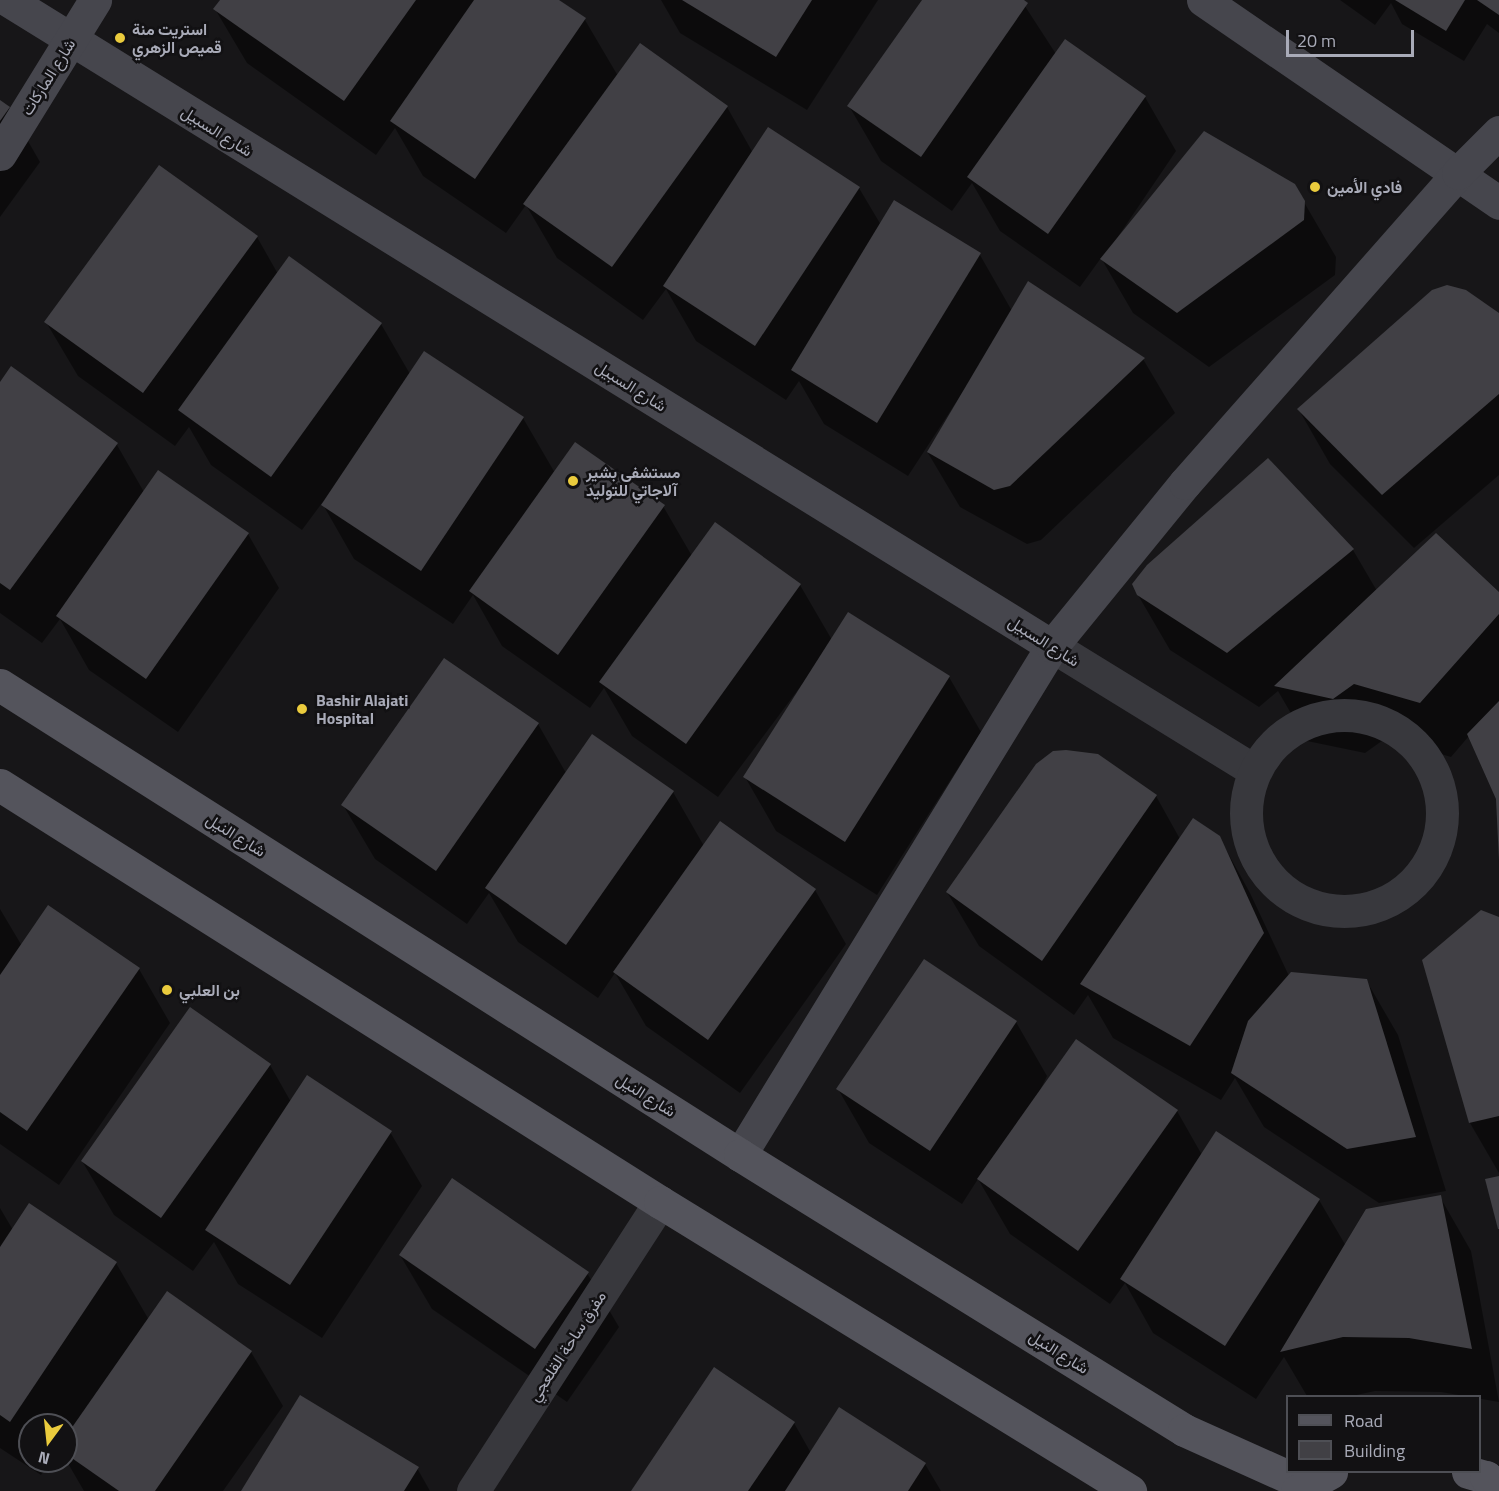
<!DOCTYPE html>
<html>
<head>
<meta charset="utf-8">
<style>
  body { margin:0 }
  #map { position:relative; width:1499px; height:1491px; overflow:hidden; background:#171618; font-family:"Titillium Web",Vazirmatn,sans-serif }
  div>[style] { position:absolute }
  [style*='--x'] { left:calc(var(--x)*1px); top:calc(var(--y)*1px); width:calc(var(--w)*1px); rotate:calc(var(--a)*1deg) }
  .shadow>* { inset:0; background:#0007 }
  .building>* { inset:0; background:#414045 }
  .street>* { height:33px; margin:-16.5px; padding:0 16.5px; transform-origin:16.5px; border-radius:16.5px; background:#38383d }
  .street>.ring { margin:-16.5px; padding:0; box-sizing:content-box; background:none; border:33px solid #38383d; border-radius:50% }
  .secondary>* { height:33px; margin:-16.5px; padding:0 16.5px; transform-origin:16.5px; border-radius:16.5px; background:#46464d }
  .primary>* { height:33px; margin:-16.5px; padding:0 16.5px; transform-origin:16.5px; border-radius:16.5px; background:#54545c }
  .dots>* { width:16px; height:16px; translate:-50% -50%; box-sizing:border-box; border:3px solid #121113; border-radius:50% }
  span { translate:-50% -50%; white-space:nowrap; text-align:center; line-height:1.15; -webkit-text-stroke:5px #121113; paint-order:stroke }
  .poi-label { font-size:16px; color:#a9abb8; font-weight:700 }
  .left { translate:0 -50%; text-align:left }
  .street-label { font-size:16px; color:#a9abb8 }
  .legend { position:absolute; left:1286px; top:1395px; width:195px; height:78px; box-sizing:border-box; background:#121113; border:2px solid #4e4f55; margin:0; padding:8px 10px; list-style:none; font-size:18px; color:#a9abb8 }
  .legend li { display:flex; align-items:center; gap:12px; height:30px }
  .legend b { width:30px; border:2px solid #4e4f55 }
  .north { position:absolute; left:18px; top:1413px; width:60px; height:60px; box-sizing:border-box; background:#121113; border:2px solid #4e4f55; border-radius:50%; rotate:195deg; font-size:16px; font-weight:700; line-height:24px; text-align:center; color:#a9abb8 }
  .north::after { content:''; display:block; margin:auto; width:21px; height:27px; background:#eacb3d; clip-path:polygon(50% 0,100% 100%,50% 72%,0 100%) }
  .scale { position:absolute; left:1286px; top:30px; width:128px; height:27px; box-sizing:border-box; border:3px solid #a9abb8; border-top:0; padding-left:8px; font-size:18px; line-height:21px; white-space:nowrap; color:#a9abb8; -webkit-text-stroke:4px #121113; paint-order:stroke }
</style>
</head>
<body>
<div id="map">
  <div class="shadow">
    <i style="clip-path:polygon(222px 0,557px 0,585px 20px,618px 76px,727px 107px,753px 153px,859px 188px,881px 225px,980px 255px,1012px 311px,1143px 359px,1175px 413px,1041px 540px,1027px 544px,960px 507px,928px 453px,983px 361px,908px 476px,824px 424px,799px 381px,786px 400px,696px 341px,666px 289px,643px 320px,557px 258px,526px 205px,506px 233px,423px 176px,395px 128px,376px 155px,247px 63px,215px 9px)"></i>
    <i style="clip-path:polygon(661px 0,878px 0,807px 110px,680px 33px)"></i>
    <i style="clip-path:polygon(924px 0,1021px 0,1056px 54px,1145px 97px,1176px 151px,1111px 247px,1294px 185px,1336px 257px,1335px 275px,1209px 367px,1133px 313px,1101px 258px,1080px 287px,1000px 231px,972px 183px,952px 211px,881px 161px,849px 106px)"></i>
    <i style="clip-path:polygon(1340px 0,1499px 0,1499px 33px,1487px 24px,1464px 61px,1402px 24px,1391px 3px,1375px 25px)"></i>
    <i style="clip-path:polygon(0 102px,9px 108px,40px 162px,0 217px)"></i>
    <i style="clip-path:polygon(257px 237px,278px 274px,381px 324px,410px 374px,424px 353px,523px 418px,555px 473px,663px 506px,692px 556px,715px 524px,800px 585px,832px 640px,848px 614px,949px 677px,981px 732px,877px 895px,776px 831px,745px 777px,812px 671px,718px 797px,632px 736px,604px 688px,590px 708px,502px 646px,473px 595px,453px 624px,354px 559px,322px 503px,302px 530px,211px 465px,189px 427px,175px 446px,78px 376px,46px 322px)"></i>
    <i style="clip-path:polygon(1499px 315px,1499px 475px,1414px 548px,1330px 464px,1299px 410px)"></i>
    <i style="clip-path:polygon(0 384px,117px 445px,144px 492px,248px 534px,279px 588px,178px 732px,89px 670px,60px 619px,42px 643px,0 613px)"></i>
    <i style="clip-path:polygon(1268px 460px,1353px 550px,1377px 591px,1499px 594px,1499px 861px,1497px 798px,1469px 736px,1451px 757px,1386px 738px,1365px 753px,1307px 741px,1278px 691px,1259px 707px,1170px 650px,1138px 595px)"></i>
    <i style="clip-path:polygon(538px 724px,566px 773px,673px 792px,704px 846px,815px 890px,846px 944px,740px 1093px,646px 1026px,615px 973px,598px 998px,518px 942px,489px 893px,467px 924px,375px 859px,343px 805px)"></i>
    <i style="clip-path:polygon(1156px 796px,1180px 839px,1219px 837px,1250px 893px,1289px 976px,1366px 980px,1398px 1035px,1446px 1191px,1379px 1203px,1264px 1127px,1235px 1078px,1221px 1100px,1113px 1038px,1088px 995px,1074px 1015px,979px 946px,947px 892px)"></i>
    <i style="clip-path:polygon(0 909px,22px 946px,139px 969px,170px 1023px,59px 1185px,0 1144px)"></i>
    <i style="clip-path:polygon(1499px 918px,1499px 1173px,1470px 1123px,1423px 960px)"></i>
    <i style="clip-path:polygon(1016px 1022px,1047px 1076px,1037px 1097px,1177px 1111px,1202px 1155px,1319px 1200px,1346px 1246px,1440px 1197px,1471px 1251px,1499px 1402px,1441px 1392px,1375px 1391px,1352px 1396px,1307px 1396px,1284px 1357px,1256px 1399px,1153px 1333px,1125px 1283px,1110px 1304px,1010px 1234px,978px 1179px,962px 1204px,869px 1143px,838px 1089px)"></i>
    <i style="clip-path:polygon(270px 1065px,291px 1102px,390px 1132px,422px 1186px,322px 1338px,238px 1284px,214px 1242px,193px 1271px,114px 1215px,82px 1161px)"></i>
    <i style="clip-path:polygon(0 1208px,13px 1230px,116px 1263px,149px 1320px,251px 1352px,283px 1406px,223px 1491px,84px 1491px,66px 1460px,66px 1425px,30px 1425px,30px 1461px,51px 1461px,41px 1475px,0 1448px)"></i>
    <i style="clip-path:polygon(400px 1255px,587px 1273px,619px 1327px,567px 1402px,432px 1309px)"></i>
    <i style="clip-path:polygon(840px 1409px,925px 1464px,941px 1491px,632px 1491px,794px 1423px,811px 1453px)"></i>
    <i style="clip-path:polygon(417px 1468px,430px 1491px,243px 1491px)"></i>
  </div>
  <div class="building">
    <i style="clip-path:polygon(220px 0,416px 0,344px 101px,213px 9px)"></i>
    <i style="clip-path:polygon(474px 0,559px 0,586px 18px,475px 179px,390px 121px)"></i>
    <i style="clip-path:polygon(682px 0,812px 0,776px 57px)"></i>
    <i style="clip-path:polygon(922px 0,1024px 0,1028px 3px,921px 157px,847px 106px)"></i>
    <i style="clip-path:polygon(1395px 0,1465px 0,1446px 31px)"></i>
    <i style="clip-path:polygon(1477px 0,1499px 0,1499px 15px)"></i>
    <i style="clip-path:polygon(1065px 39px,1146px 96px,1048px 234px,967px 177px)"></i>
    <i style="clip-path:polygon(640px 43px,728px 106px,612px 267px,523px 204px)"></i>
    <i style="clip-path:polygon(0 100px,10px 107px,0 121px)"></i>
    <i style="clip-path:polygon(768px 127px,860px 187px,755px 346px,663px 286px)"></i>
    <i style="clip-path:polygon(1204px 131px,1295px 184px,1305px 201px,1304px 220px,1177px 313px,1100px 259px)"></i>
    <i style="clip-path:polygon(159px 165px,258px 236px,143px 393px,44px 322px)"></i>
    <i style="clip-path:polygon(894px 200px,981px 253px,877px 423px,791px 370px)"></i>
    <i style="clip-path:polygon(289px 256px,382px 323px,271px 477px,178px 410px)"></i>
    <i style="clip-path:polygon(1028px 281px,1145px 358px,1010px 486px,994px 490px,927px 452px)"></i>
    <i style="clip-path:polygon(1447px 285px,1466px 290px,1499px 313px,1499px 394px,1382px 495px,1297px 409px,1432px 290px)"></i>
    <i style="clip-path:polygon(424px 351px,524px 417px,421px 571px,321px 505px)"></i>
    <i style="clip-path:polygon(11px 366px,118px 443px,10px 590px,0 583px,0 382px)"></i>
    <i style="clip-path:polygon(575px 442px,665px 505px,558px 655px,469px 591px)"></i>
    <i style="clip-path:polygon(1268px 458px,1354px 549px,1227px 653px,1137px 595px,1132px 584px,1147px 565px)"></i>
    <i style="clip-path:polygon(158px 470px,249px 533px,146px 679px,56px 616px)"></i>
    <i style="clip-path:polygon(715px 522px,801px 584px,686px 744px,599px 682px)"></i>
    <i style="clip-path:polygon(1436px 533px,1499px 592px,1499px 614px,1420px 703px,1354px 684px,1333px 699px,1274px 686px)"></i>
    <i style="clip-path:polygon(848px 612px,950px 676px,845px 842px,743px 777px)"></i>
    <i style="clip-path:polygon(444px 658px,539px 723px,436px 871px,341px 805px)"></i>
    <i style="clip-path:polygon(1499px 701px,1499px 861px,1496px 799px,1467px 734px)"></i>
    <i style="clip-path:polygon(592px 734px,674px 791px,566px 945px,485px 888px)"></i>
    <i style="clip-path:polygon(1066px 750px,1098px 754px,1157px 795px,1042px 961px,946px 892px,1036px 764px,1053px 751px)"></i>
    <i style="clip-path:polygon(1193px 818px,1220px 836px,1264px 933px,1190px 1046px,1080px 984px)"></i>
    <i style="clip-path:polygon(720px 821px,816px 889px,708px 1040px,613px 972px)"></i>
    <i style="clip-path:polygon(48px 905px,140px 968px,27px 1131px,0 1112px,0 975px)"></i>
    <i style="clip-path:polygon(1481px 910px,1499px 917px,1499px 1116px,1469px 1123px,1422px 960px)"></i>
    <i style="clip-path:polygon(924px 959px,1017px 1021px,930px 1151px,836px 1089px)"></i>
    <i style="clip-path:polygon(1291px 972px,1367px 979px,1416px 1137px,1347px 1149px,1231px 1073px,1248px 1021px)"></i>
    <i style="clip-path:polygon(190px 1007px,271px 1064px,161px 1218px,81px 1161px)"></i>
    <i style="clip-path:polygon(1076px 1039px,1178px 1110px,1078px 1251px,977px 1179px)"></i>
    <i style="clip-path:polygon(307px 1075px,392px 1131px,290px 1285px,205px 1230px)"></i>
    <i style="clip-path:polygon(1216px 1131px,1320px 1199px,1225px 1346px,1120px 1279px)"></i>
    <i style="clip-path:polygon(1499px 1176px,1499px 1229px,1498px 1229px,1485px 1179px)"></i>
    <i style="clip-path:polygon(452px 1178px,589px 1272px,535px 1349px,399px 1255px)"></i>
    <i style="clip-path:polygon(1441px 1195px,1472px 1349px,1409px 1338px,1343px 1337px,1280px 1352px,1366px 1209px)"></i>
    <i style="clip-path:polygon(29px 1203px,117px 1262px,10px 1422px,0 1415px,0 1247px)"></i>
    <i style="clip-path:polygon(167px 1291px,252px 1351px,155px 1491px,119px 1491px,66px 1454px,66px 1436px)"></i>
    <i style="clip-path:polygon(714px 1367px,795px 1422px,748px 1491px,631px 1491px)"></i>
    <i style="clip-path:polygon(300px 1395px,419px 1467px,404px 1491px,241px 1491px)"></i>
    <i style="clip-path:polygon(839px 1407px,926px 1463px,908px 1491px,785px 1491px)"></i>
  </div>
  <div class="street">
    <i style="--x:1052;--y:646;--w:238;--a:31.6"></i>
    <i class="ring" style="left:1246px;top:715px;width:163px;height:163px"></i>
    <i style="--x:473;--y:1491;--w:344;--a:-57.1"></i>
  </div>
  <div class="secondary">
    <i style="--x:8;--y:0;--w:1228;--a:31.75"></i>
    <i style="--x:1203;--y:0;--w:359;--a:34.4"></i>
    <i style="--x:0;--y:154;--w:181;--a:-58.3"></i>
    <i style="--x:740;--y:1155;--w:597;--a:-58.49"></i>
    <i style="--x:1052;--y:646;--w:210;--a:-50.8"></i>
    <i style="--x:1185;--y:483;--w:413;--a:-48.6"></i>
    <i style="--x:1458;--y:173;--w:58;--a:-45"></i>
  </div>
  <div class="primary">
    <i style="--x:0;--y:685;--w:877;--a:32.42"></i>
    <i style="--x:740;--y:1155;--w:522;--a:31.77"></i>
    <i style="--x:1184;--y:1430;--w:132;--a:24.2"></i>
    <i style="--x:0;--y:785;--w:781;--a:32.29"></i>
    <i style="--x:660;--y:1202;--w:552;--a:31.59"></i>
    <i style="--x:1468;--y:1472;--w:19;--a:16"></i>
    <i style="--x:1486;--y:1477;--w:17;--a:40"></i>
    <i style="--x:1297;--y:1491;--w:39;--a:-29"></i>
  </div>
  <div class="dots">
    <i style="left:120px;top:38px;background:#eacb3d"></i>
    <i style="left:1315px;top:187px;background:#eacb3d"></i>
    <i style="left:573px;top:481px;background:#eacb3d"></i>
    <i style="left:302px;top:709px;background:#eacb3d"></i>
    <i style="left:167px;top:990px;background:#eacb3d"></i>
  </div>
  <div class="poi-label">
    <span class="left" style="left:132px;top:38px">استريت منة<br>قميص الزهري</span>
    <span class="left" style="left:1327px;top:187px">فادي الأمين</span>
    <span class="left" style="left:586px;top:481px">مستشفى بشير<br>آلاجاتي للتوليد</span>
    <span class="left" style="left:316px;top:709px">Bashir Alajati<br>Hospital</span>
    <span class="left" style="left:179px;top:990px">بن العلبي</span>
  </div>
  <div class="street-label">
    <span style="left:48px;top:77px;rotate:-58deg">شارع الماركات</span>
    <span style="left:217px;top:131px;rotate:32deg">شارع السبيل</span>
    <span style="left:631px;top:386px;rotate:32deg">شارع السبيل</span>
    <span style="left:1044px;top:641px;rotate:32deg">شارع السبيل</span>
    <span style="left:236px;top:835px;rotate:32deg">شارع النيل</span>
    <span style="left:646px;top:1095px;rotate:32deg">شارع النيل</span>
    <span style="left:567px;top:1346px;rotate:-57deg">مفرق ساحة القلعجي</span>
    <span style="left:1059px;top:1352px;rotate:32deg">شارع النيل</span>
  </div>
  <ul class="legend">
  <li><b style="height:8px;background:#54545c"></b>Road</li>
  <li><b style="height:16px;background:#414045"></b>Building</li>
  </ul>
  <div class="north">N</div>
  <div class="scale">20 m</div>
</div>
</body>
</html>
